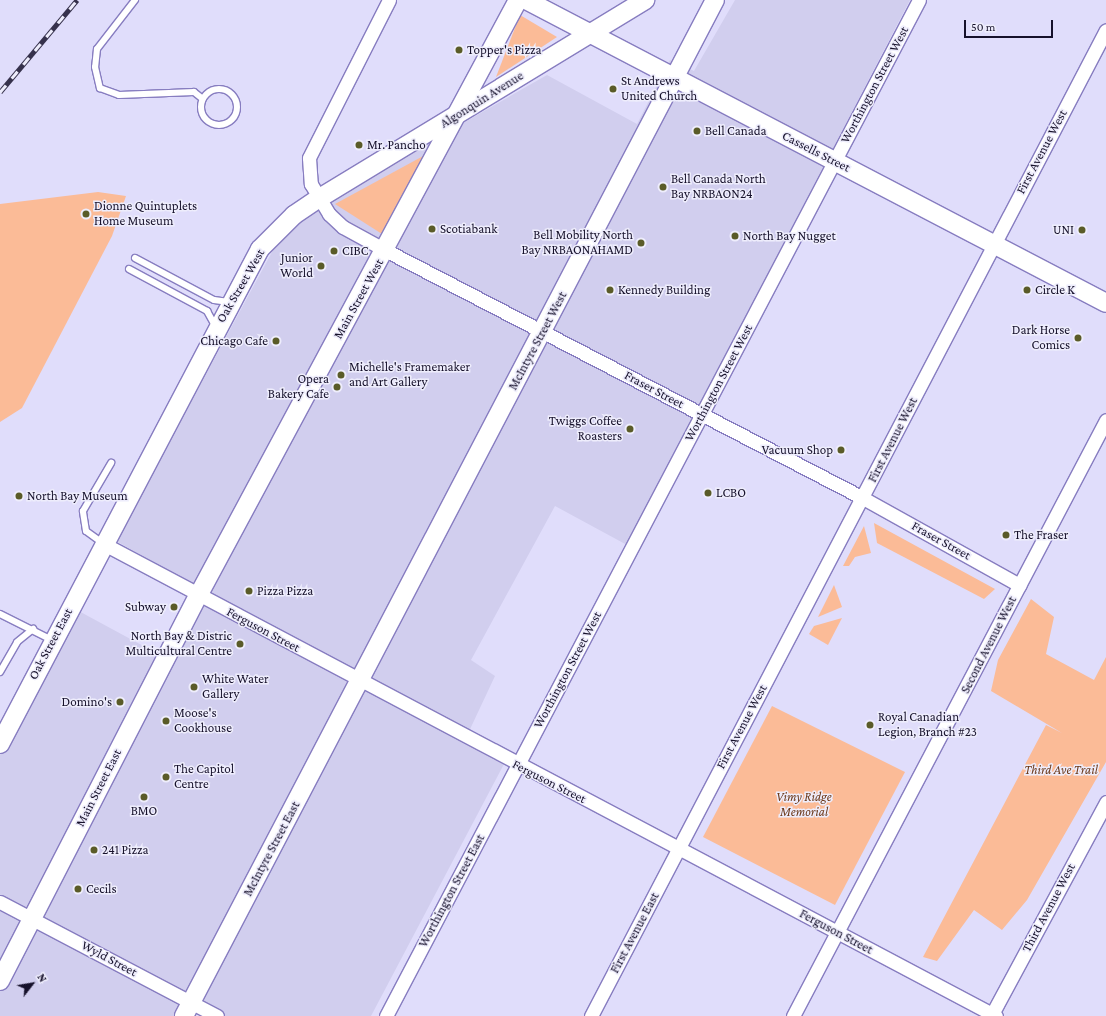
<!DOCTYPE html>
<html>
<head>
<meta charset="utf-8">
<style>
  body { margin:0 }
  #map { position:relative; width:1106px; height:1016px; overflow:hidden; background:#e0ddfb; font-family:"Crimson Pro",serif }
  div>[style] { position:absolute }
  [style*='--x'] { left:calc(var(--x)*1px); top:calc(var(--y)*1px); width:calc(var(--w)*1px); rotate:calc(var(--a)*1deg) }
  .built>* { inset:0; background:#d1ceee }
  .green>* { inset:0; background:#fbbb97 }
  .roads { filter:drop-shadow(1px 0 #877dc0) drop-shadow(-1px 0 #877dc0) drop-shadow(0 1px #877dc0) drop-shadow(0 -1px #877dc0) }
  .lane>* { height:6px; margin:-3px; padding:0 3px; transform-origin:3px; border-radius:3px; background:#fff }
  .lane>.ring { margin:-3px; padding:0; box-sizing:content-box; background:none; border:6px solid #fff; border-radius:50% }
  .street>* { height:13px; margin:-6.5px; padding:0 6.5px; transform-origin:6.5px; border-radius:6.5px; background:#fff }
  .secondary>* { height:18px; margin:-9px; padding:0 9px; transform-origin:9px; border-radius:9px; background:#fff }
  .rail>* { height:4.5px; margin-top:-2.25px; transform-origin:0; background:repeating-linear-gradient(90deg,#eeedfc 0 9px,#36314c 0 18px); box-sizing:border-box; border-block:1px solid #36314c }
  .dots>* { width:11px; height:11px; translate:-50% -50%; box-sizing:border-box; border:2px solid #eeedfc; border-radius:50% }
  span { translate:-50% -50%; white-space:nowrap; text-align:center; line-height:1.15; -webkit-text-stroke:3px #eeedfc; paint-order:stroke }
  .poi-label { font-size:13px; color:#16112b }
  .left { translate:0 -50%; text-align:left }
  .right { translate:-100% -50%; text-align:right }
  .street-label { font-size:13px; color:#16112b }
  .park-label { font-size:13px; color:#6c391a; font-style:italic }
  .north { position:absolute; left:12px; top:964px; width:40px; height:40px; -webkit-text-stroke:3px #eeedfc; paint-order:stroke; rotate:59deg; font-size:11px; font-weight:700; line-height:16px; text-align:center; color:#16112b }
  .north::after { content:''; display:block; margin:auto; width:14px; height:18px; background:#16112b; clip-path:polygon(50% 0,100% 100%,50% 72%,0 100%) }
  .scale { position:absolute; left:964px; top:20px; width:89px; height:18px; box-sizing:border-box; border:2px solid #16112b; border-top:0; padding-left:5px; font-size:12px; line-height:14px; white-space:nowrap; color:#16112b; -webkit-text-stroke:3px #eeedfc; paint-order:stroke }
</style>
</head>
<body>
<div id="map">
  <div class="built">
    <i style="clip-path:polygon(735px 0,910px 0,627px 545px,555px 506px,471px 660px,495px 676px,464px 742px,504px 764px,371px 1016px,217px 1016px,191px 1002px,184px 1016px,0 1016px,0 755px,75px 609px,160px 655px,195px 585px,116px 541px,279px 239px,334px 197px,547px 75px,637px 124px,670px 60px,694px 71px)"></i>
  </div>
  <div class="green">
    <i style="clip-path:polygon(520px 15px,557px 37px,496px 77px)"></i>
    <i style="clip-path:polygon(425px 155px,382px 234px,335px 204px)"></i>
    <i style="clip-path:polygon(98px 192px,126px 196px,112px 236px,22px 408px,0 422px,0 204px)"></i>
    <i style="clip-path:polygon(874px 523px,995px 589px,984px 599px,877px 543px)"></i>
    <i style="clip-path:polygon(864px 526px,871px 553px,855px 557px,849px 566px,843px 566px)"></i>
    <i style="clip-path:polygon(834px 585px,842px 607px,818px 617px)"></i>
    <i style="clip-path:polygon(1031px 599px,1054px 617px,1046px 654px,1094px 680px,1106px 657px,1106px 762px,1027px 900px,1002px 930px,974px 910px,937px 961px,923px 957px,1046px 725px,1062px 733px,991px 691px,998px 660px)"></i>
    <i style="clip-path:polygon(842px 618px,828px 645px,809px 634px,814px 626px)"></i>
    <i style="clip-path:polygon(772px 706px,905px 772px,835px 905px,703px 837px)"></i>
  </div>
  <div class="roads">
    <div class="lane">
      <i style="--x:135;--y:0;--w:62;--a:127.8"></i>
      <i style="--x:97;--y:49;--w:18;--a:96"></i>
      <i style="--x:95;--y:67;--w:22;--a:77"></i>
      <i style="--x:100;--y:88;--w:20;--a:20"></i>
      <i style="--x:119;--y:95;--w:75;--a:-2.3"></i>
      <i style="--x:194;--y:92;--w:11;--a:38"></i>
      <i class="ring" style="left:201px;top:89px;width:30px;height:30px"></i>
      <i style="--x:135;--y:258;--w:89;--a:28"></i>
      <i style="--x:214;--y:300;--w:15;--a:8"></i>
      <i style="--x:129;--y:269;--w:89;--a:28.3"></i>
      <i style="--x:207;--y:311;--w:18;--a:61"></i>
      <i style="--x:104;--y:544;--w:22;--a:-144"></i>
      <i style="--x:86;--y:531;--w:20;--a:-99"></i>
      <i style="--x:83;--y:511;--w:56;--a:-59.7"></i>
      <i style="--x:0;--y:614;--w:58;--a:26.6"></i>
      <i style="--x:0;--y:672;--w:34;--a:-60"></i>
      <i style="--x:17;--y:642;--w:21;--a:-39"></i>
    </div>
    <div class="street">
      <i style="--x:389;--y:0;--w:177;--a:116.9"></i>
      <i style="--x:309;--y:158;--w:26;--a:86"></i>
      <i style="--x:311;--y:184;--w:35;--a:59"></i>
      <i style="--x:329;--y:214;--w:19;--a:43"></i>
      <i style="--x:343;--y:227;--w:48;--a:28.7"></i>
      <i style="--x:385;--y:250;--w:539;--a:27.42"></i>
      <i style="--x:863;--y:498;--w:179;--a:29.1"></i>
      <i style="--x:104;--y:544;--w:1009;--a:27.89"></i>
      <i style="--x:0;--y:902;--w:245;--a:27.7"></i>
      <i style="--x:386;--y:1016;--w:1147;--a:-62.32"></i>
      <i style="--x:591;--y:1016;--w:1112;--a:-62.42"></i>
      <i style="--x:793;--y:1016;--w:673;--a:-62.29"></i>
      <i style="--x:991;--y:1016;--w:243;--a:-61.7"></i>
    </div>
    <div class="secondary">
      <i style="--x:526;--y:0;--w:654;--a:27.58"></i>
      <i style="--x:0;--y:744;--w:559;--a:-62.29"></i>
      <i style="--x:260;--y:249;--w:48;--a:-45"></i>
      <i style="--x:294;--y:215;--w:29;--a:-34"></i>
      <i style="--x:318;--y:199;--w:383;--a:-31.3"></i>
      <i style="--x:0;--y:981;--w:433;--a:-62.8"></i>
      <i style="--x:198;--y:596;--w:676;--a:-61.77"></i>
      <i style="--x:184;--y:1016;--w:1146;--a:-62.41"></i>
    </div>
  </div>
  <div class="rail">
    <i style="--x:0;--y:92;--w:120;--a:-50.1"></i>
  </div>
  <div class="dots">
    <i style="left:459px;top:50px;background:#5a5b28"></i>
    <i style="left:613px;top:89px;background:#5a5b28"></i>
    <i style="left:697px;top:131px;background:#5a5b28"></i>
    <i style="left:359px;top:145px;background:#5a5b28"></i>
    <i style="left:663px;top:187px;background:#5a5b28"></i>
    <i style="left:86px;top:214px;background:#5a5b28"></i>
    <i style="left:432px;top:229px;background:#5a5b28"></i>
    <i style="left:1082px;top:230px;background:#5a5b28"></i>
    <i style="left:735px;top:236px;background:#5a5b28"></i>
    <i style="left:641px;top:243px;background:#5a5b28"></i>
    <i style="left:334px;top:251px;background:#5a5b28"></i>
    <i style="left:321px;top:266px;background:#5a5b28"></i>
    <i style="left:610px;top:290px;background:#5a5b28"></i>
    <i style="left:1027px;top:290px;background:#5a5b28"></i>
    <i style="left:1078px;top:338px;background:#5a5b28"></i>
    <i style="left:276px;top:341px;background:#5a5b28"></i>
    <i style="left:341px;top:375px;background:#5a5b28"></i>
    <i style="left:337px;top:387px;background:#5a5b28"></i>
    <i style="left:630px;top:429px;background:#5a5b28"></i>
    <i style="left:841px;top:450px;background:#5a5b28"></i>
    <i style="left:708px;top:493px;background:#5a5b28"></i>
    <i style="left:19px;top:496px;background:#5a5b28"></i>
    <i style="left:1006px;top:535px;background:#5a5b28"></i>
    <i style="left:249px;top:591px;background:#5a5b28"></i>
    <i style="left:174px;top:607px;background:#5a5b28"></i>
    <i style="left:240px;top:644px;background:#5a5b28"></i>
    <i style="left:194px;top:687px;background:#5a5b28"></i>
    <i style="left:120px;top:702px;background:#5a5b28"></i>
    <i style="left:166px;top:721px;background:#5a5b28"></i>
    <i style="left:870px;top:725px;background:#5a5b28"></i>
    <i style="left:166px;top:777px;background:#5a5b28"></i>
    <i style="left:144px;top:797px;background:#5a5b28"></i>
    <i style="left:94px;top:850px;background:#5a5b28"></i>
    <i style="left:78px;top:889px;background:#5a5b28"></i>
  </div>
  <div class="poi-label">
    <span class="left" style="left:467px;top:50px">Topper's Pizza</span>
    <span class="left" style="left:621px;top:89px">St Andrews<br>United Church</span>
    <span class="left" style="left:705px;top:131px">Bell Canada</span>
    <span class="left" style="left:367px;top:145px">Mr. Pancho</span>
    <span class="left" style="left:671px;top:187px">Bell Canada North<br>Bay NRBAON24</span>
    <span class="left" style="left:94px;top:214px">Dionne Quintuplets<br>Home Museum</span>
    <span class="left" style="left:440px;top:229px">Scotiabank</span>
    <span class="right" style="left:1074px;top:230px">UNI</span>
    <span class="right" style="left:633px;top:243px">Bell Mobility North<br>Bay NRBAONAHAMD</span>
    <span class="left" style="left:743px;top:236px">North Bay Nugget</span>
    <span class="left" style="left:342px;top:251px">CIBC</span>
    <span class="right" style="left:313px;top:266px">Junior<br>World</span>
    <span class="left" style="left:618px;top:290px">Kennedy Building</span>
    <span class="left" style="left:1035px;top:290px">Circle K</span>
    <span class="right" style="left:1070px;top:338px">Dark Horse<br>Comics</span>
    <span class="right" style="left:268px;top:341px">Chicago Cafe</span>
    <span class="left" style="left:349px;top:375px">Michelle's Framemaker<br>and Art Gallery</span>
    <span class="right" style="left:329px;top:387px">Opera<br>Bakery Cafe</span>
    <span class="right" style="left:622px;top:429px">Twiggs Coffee<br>Roasters</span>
    <span class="right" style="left:833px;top:450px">Vacuum Shop</span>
    <span class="left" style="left:716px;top:493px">LCBO</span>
    <span class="left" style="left:27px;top:496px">North Bay Museum</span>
    <span class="left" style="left:1014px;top:535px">The Fraser</span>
    <span class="left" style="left:257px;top:591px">Pizza Pizza</span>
    <span class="right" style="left:166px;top:607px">Subway</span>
    <span class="right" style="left:232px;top:644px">North Bay &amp; Distric<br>Multicultural Centre</span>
    <span class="left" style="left:202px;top:687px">White Water<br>Gallery</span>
    <span class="right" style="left:112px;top:702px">Domino's</span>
    <span class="left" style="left:174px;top:721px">Moose's<br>Cookhouse</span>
    <span class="left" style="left:878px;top:725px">Royal Canadian<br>Legion, Branch #23</span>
    <span class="left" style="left:174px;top:777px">The Capitol<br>Centre</span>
    <span style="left:144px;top:811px">BMO</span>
    <span class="left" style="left:102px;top:850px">241 Pizza</span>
    <span class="left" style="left:86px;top:889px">Cecils</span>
  </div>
  <div class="street-label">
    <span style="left:875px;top:85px;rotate:-62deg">Worthington Street West</span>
    <span style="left:482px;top:100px;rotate:-32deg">Algonquin Avenue</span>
    <span style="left:816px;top:152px;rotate:27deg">Cassells Street</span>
    <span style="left:1042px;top:152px;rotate:-62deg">First Avenue West</span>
    <span style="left:241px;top:286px;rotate:-60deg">Oak Street West</span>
    <span style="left:359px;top:299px;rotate:-61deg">Main Street West</span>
    <span style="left:538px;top:341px;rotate:-62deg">McIntyre Street West</span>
    <span style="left:719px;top:383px;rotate:-62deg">Worthington Street West</span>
    <span style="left:654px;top:390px;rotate:28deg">Fraser Street</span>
    <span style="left:893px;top:440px;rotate:-63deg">First Avenue West</span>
    <span style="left:941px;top:541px;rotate:29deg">Fraser Street</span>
    <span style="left:263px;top:630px;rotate:28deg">Ferguson Street</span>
    <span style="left:51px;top:644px;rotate:-62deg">Oak Street East</span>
    <span style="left:989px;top:645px;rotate:-63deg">Second Avenue West</span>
    <span style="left:568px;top:670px;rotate:-62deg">Worthington Street West</span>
    <span style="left:742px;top:727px;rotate:-62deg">First Avenue West</span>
    <span style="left:549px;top:782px;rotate:27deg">Ferguson Street</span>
    <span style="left:99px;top:788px;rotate:-63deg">Main Street East</span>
    <span style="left:272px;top:849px;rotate:-62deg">McIntyre Street East</span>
    <span style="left:452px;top:891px;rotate:-62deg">Worthington Street East</span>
    <span style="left:1049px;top:908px;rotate:-62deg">Third Avenue West</span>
    <span style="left:836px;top:932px;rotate:28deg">Ferguson Street</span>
    <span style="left:635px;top:933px;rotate:-62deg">First Avenue East</span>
    <span style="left:109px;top:959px;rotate:28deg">Wyld Street</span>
  </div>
  <div class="park-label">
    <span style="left:1061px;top:770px">Third Ave Trail</span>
    <span style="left:804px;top:805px">Vimy Ridge<br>Memorial</span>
  </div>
  <div class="north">N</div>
  <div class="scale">50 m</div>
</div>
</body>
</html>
